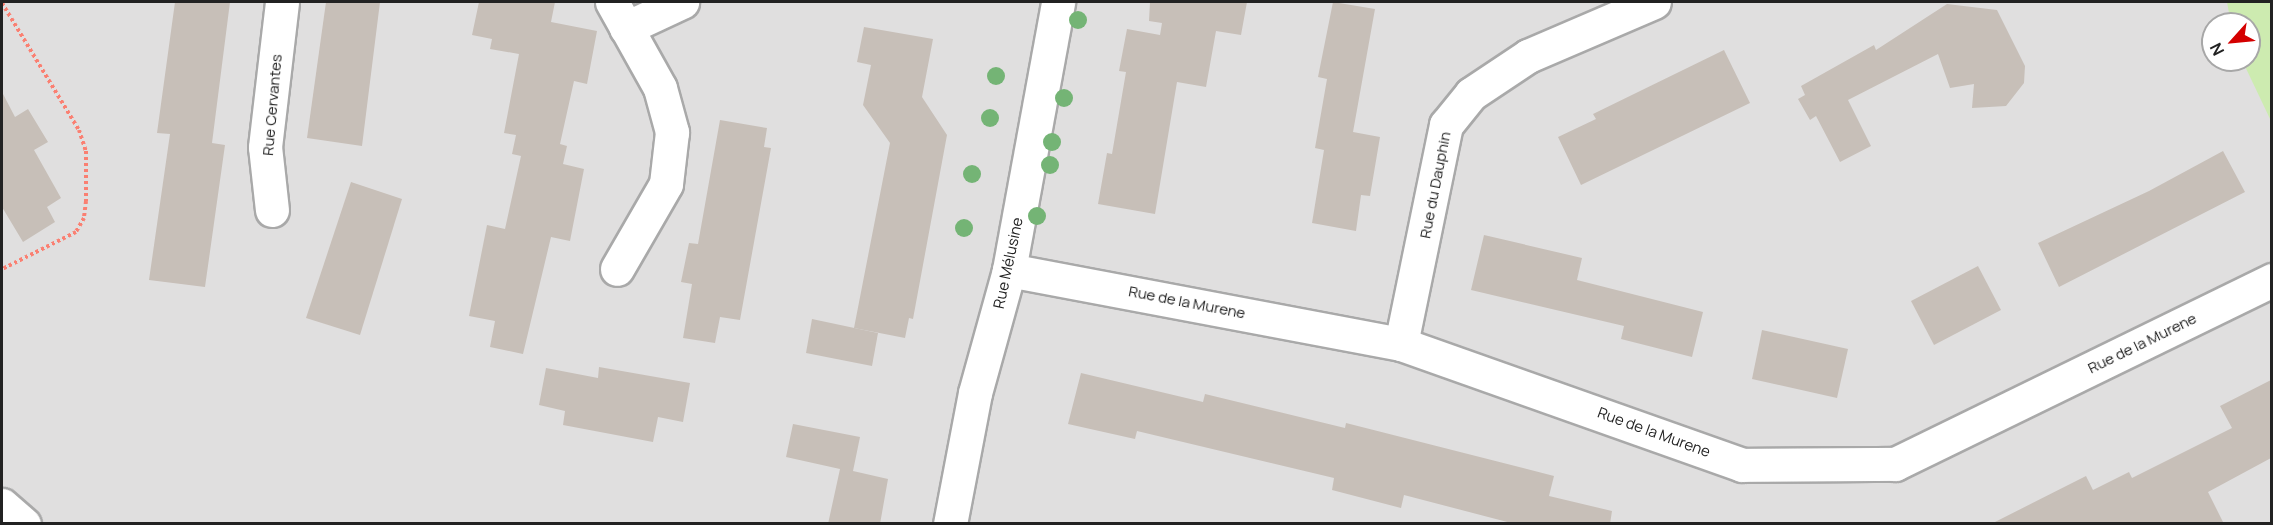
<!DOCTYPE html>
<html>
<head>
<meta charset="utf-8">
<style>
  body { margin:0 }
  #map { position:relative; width:2273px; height:525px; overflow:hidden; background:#f2efe9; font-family:Manrope,sans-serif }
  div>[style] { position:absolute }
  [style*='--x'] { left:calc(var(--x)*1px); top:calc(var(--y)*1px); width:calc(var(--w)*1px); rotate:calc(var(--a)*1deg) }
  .residential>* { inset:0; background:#e0dfdf }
  .grass>* { inset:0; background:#cdebb0 }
  .building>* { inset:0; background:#c7bfb8 }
  .path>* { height:4px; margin-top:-2px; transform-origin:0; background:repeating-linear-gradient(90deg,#fa8072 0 3px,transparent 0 6px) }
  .roads { filter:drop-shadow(2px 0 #a9a9a9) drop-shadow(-2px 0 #a9a9a9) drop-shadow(0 2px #a9a9a9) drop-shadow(0 -2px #a9a9a9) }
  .minor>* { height:33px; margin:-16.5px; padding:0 16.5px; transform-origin:16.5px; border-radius:16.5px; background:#fff }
  .trees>* { width:18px; height:18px; margin:-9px; border-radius:50%; background:#74b475 }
  span { translate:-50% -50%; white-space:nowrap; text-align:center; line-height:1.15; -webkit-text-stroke:5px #fff; paint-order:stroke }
  .street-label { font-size:15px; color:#222 }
  .frame { position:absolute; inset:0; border:3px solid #222; pointer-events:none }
  .north { position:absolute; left:2201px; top:12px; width:60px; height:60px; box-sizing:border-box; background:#fff; border:2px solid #a7a7a7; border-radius:50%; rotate:243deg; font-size:16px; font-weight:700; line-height:24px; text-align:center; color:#222 }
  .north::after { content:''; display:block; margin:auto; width:21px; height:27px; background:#d40000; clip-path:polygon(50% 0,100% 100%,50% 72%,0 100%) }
</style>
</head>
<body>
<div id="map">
  <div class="residential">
    <i style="clip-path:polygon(evenodd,2px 2px,2271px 2px,2271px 523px,2px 523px,2px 2px,2213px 24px,2249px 24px,2249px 60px,2213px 60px,2213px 24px)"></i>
  </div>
  <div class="grass">
    <i style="clip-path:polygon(2227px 2px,2271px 2px,2271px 121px,2242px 60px,2249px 60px,2249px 24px,2231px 24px)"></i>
  </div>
  <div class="building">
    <i style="clip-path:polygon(175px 2px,230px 2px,212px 143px,225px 145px,205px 287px,149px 280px,170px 134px,157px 133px)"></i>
    <i style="clip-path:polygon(326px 2px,380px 2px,362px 146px,307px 138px)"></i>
    <i style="clip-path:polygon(479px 2px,555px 2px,551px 22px,597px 31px,587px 84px,574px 81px,560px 144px,567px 146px,563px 164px,584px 169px,570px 241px,551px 237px,523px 354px,490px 347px,495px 321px,469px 316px,487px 225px,505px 229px,521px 156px,512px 154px,516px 135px,504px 133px,519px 54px,490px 49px,492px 39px,472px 35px)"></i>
    <i style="clip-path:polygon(1150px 2px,1247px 2px,1241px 35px,1216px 31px,1206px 87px,1177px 82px,1155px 214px,1098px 204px,1107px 153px,1112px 154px,1126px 72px,1119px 71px,1127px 29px,1160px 35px,1162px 23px,1149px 21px)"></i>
    <i style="clip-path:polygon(1333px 2px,1375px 9px,1353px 132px,1380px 137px,1370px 196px,1361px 195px,1356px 231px,1312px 223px,1324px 150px,1315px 148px,1327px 79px,1318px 77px)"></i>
    <i style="clip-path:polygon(1947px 4px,1997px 10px,2025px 66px,2024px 83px,2006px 106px,1972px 108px,1974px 84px,1950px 88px,1938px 54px,1848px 100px,1871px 146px,1840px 162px,1816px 116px,1810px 120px,1798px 99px,1805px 95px,1801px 86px,1874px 45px,1876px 50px)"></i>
    <i style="clip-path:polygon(864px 27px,933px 39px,922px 97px,947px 135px,913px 319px,909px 318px,905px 338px,854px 328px,890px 143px,863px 105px,871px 65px,857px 62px)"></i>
    <i style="clip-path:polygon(1724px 50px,1750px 103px,1581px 185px,1558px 137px,1596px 119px,1593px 114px)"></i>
    <i style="clip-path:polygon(2px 92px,15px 117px,28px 109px,48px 142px,34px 150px,61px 198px,47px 207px,55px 222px,23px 242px,2px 207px)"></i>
    <i style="clip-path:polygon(720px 120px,767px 128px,764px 147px,771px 148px,740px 320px,720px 317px,715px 343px,683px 338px,692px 284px,681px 282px,689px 243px,698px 244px)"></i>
    <i style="clip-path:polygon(2223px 151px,2245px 192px,2059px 287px,2038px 243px,2149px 191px)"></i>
    <i style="clip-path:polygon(351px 182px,402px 199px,360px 335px,306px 318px)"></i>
    <i style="clip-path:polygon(1484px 235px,1582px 258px,1577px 280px,1703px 312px,1692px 357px,1621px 339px,1624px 326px,1471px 290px)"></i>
    <i style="clip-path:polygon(1978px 266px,2001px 310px,1934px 345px,1911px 301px)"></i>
    <i style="clip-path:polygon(812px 319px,878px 333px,872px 366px,806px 353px)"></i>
    <i style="clip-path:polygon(1762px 330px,1848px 349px,1837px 398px,1752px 379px)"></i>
    <i style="clip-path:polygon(599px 367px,690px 383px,683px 422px,658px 417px,653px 442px,563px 425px,565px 411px,539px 405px,546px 368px,598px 378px)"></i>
    <i style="clip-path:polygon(1081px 373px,1203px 402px,1205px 394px,1345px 428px,1346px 423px,1554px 476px,1549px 496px,1612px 511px,1610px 524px,1515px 524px,1404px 495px,1401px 508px,1332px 490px,1334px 478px,1137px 431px,1135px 439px,1068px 424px)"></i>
    <i style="clip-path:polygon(2271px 380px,2271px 458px,2208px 492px,2224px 524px,1991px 524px,2086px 476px,2093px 490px,2129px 472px,2132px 478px,2232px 428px,2220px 406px)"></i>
    <i style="clip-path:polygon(793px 424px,860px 437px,853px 471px,888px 479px,880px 524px,828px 524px,840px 469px,786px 457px)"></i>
  </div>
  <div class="path">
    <i style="--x:2;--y:3;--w:149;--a:58.8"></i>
    <i style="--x:79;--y:130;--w:22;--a:72"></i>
    <i style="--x:86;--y:151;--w:50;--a:90"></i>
    <i style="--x:86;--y:201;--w:17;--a:97"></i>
    <i style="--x:84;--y:218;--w:16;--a:120"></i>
    <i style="--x:76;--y:232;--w:83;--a:153.4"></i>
  </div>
  <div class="roads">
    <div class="minor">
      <i style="--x:612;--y:2;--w:98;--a:60.8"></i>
      <i style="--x:660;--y:88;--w:46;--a:74.7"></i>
      <i style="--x:672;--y:132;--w:52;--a:96.6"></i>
      <i style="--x:666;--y:184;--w:98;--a:120"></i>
      <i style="--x:626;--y:28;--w:62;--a:-24.9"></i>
      <i style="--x:272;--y:210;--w:63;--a:-96.3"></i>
      <i style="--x:265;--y:147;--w:146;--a:-83.3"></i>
      <i style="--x:1009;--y:270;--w:399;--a:10.7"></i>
      <i style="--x:1401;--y:344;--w:362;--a:19.5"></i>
      <i style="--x:1742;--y:465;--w:153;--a:-0.4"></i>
      <i style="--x:1895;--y:464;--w:420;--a:-26"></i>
      <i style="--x:1401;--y:344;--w:224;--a:-78.4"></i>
      <i style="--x:1446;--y:125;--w:40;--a:-51"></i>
      <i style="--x:1471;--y:94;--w:69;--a:-33.7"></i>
      <i style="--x:1528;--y:56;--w:137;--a:-23.2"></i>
      <i style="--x:2;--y:505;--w:29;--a:41"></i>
      <i style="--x:950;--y:524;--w:133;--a:-79.2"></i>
      <i style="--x:975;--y:393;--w:128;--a:-74.5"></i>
      <i style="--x:1009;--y:270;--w:272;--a:-79.6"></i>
    </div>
  </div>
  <div class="trees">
    <i style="left:1078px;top:20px"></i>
    <i style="left:996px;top:76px"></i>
    <i style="left:1064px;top:98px"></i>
    <i style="left:990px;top:118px"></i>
    <i style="left:1052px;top:142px"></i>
    <i style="left:1050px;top:165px"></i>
    <i style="left:972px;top:174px"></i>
    <i style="left:1037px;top:216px"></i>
    <i style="left:964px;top:228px"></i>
  </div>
  <div class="street-label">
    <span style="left:272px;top:105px;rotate:-85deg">Rue Cervantes</span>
    <span style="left:1435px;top:185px;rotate:-79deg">Rue du Dauphin</span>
    <span style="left:1008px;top:263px;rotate:-78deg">Rue Mélusine</span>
    <span style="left:1187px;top:302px;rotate:11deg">Rue de la Murene</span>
    <span style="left:2142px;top:343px;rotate:-26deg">Rue de la Murene</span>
    <span style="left:1654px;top:432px;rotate:20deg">Rue de la Murene</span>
  </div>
  <div class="frame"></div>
  <div class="north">N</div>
</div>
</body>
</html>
